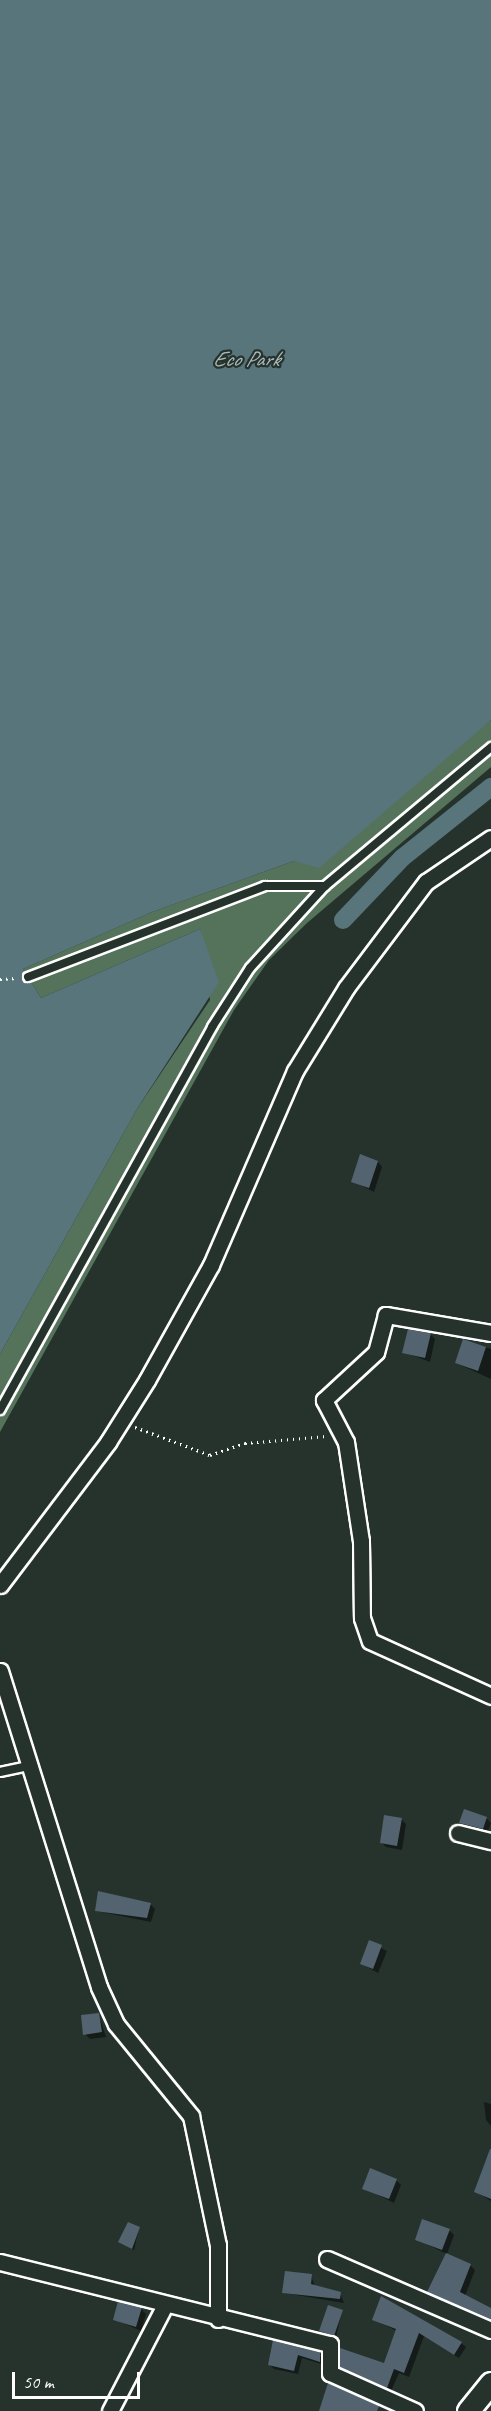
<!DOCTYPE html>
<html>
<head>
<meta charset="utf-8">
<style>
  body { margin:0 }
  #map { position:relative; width:491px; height:2411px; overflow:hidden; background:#26332d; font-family:Caveat,sans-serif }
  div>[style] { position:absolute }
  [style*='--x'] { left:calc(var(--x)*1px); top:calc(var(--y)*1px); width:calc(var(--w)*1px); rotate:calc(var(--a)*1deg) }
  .green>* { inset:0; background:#55725a }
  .water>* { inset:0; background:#58757c }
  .shadow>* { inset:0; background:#0007 }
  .canal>* { height:18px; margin:-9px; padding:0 9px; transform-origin:9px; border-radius:9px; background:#58757c }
  .building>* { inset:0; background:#536470 }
  .path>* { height:3px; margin-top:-1.5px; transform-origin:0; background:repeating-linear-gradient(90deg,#fff 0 1.5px,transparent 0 6px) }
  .roads { filter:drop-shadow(2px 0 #fff) drop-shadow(-2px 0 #fff) drop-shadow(0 2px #fff) drop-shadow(0 -2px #fff) }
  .lane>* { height:8px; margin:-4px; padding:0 4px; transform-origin:4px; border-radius:4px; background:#26332d }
  .street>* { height:15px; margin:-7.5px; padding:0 7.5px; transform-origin:7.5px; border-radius:7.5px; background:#26332d }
  .secondary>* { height:21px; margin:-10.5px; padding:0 10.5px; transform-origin:10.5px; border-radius:10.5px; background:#26332d }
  span { translate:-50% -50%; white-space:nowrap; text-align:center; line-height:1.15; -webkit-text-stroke:4.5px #26332d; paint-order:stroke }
  .water-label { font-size:22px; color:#acbabe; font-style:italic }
  .scale { position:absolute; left:12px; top:2372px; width:128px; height:27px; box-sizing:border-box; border:3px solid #fff; border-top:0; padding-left:8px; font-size:18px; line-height:21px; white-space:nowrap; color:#fff; -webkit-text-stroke:4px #26332d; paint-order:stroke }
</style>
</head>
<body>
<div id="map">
  <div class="green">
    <i style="clip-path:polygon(491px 720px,491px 767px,307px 923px,269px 960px,234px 1010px,0 1432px,0 1354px,137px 1109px,210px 1000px,200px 929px,41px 998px,23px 969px,152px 912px,294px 861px,307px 862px)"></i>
  </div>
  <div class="water">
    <i style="clip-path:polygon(0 0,491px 0,491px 720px,319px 868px,294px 861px,152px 912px,23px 969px,41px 998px,200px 929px,219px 982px,137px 1109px,0 1354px)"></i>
  </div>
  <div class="shadow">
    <i style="clip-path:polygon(378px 1162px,382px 1167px,374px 1192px,353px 1181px)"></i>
    <i style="clip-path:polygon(430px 1334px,435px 1339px,430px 1362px,404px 1352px)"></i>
    <i style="clip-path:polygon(464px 1341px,491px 1349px,491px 1379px,456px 1363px)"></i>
    <i style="clip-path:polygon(486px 1818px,491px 1823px,487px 1833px,461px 1823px)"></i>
    <i style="clip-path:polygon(401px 1819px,406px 1824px,402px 1850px,386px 1847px,381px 1842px)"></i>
    <i style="clip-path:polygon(150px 1904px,155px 1909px,151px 1922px,96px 1911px)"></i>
    <i style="clip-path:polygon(370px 1942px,387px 1951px,378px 1973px,362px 1964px)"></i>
    <i style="clip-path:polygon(99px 2015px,106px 2037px,90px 2039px,85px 2034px)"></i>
    <i style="clip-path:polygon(484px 2102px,491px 2104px,491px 2126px,486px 2120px)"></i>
    <i style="clip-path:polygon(491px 2171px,491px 2201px,475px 2191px)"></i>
    <i style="clip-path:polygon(396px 2180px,401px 2185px,394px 2203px,364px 2188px)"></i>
    <i style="clip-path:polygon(139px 2228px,134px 2250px,120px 2242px)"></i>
    <i style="clip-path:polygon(449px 2230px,454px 2235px,447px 2254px,418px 2240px)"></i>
    <i style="clip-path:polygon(470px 2265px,475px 2270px,465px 2296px,491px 2310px,491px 2322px,428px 2291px)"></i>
    <i style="clip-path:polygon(311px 2276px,315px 2286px,340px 2293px,344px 2303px,284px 2293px)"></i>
    <i style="clip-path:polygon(141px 2309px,146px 2314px,141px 2331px,114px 2319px)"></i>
    <i style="clip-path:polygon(342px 2311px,336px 2337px,323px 2333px,321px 2331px)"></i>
    <i style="clip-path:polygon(374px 2320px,461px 2343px,466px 2347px,459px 2358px,424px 2336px,409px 2377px,399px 2373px,391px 2391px,341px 2366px,385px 2365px,397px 2331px)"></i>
    <i style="clip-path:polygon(275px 2342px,319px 2353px,324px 2365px,302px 2358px,298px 2374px,274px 2369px,269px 2364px)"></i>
  </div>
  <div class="canal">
    <i style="--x:343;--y:920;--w:86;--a:-46.4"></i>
    <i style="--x:402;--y:858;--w:114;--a:-38.6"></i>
  </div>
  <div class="building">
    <i style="clip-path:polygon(360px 1154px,378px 1161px,369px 1188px,351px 1182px)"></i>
    <i style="clip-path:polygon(408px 1329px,431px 1333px,425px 1358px,402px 1353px)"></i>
    <i style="clip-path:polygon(463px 1339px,486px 1347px,478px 1371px,455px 1363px)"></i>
    <i style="clip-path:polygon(464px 1809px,487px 1817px,483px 1829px,459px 1823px)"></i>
    <i style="clip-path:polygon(384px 1815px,402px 1818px,397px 1846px,380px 1843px)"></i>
    <i style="clip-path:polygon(98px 1891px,151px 1903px,147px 1918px,95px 1911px)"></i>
    <i style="clip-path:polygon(369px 1940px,382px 1945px,373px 1969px,360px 1964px)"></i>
    <i style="clip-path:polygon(99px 2013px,102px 2032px,83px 2035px,81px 2015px)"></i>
    <i style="clip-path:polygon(490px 2149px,491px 2149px,491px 2199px,474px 2192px)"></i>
    <i style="clip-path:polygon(370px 2168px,397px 2179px,389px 2199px,362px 2189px)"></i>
    <i style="clip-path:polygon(422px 2219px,450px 2229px,442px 2250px,415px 2240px)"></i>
    <i style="clip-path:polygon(128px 2222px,140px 2227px,132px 2249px,118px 2242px)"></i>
    <i style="clip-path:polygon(446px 2253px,471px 2264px,460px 2292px,491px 2308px,491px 2319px,427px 2292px)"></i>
    <i style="clip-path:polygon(285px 2271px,312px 2274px,311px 2284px,341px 2292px,340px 2299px,282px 2293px)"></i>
    <i style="clip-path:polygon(381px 2296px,462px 2342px,454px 2355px,419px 2333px,404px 2373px,394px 2369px,387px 2388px,340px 2367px,340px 2348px,384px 2363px,396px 2329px,372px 2320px)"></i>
    <i style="clip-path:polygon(118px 2301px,142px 2307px,136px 2327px,113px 2320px)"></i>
    <i style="clip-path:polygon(328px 2305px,343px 2310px,334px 2336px,319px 2331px)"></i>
    <i style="clip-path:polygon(273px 2340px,320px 2352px,320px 2362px,298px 2355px,294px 2371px,268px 2365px)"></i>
    <i style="clip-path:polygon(328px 2383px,379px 2406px,377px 2411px,319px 2411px)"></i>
  </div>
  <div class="path">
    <i style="--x:0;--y:979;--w:17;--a:-3"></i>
    <i style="--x:135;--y:1427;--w:80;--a:20.5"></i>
    <i style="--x:210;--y:1455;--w:37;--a:-19"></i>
    <i style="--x:245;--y:1443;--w:82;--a:-4.9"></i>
  </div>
  <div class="roads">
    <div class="lane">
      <i style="--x:28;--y:977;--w:254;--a:-21"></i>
      <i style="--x:265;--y:886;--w:60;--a:0"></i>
      <i style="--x:0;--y:1410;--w:438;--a:-61"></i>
      <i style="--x:212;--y:1027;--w:70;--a:-57.2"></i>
      <i style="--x:250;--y:968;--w:111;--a:-47.6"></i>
      <i style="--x:325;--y:886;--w:217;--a:-39.9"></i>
      <i style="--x:0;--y:1772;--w:29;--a:-12"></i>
    </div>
    <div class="street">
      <i style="--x:491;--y:1333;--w:107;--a:-170.3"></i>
      <i style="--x:386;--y:1315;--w:38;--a:105"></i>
      <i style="--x:376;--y:1352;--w:71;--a:137.3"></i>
      <i style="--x:324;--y:1400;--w:47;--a:62.4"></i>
      <i style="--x:346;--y:1442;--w:100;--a:81.4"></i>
      <i style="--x:361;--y:1541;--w:77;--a:89.3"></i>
      <i style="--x:362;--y:1618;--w:24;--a:71"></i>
      <i style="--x:370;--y:1641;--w:133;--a:24.4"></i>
      <i style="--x:0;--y:1585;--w:179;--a:-52.9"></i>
      <i style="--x:108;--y:1442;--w:73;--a:-57.8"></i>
      <i style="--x:147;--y:1380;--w:132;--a:-60.9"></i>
      <i style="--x:211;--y:1265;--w:211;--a:-66.6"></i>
      <i style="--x:295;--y:1071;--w:97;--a:-58.4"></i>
      <i style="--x:346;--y:988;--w:133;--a:-53"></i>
      <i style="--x:426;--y:882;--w:78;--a:-34.1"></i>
      <i style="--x:0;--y:1671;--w:331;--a:72.6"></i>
      <i style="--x:99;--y:1987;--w:41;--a:65.3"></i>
      <i style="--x:116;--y:2024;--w:119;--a:50.8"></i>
      <i style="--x:191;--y:2116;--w:132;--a:78.2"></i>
      <i style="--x:218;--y:2245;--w:74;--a:90"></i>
      <i style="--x:458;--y:1833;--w:34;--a:14"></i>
      <i style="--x:327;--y:2259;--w:179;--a:23.4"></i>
      <i style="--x:0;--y:2262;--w:340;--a:14"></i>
      <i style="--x:330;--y:2344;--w:29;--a:90"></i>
      <i style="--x:330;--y:2373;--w:93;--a:24.1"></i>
      <i style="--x:110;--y:2411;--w:119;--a:-62.6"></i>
    </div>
    <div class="secondary">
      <i style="--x:468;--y:2411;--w:36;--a:-51"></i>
    </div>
  </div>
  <div class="water-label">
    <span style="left:246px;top:360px">Eco Park</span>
  </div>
  <div class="scale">50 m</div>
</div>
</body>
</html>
